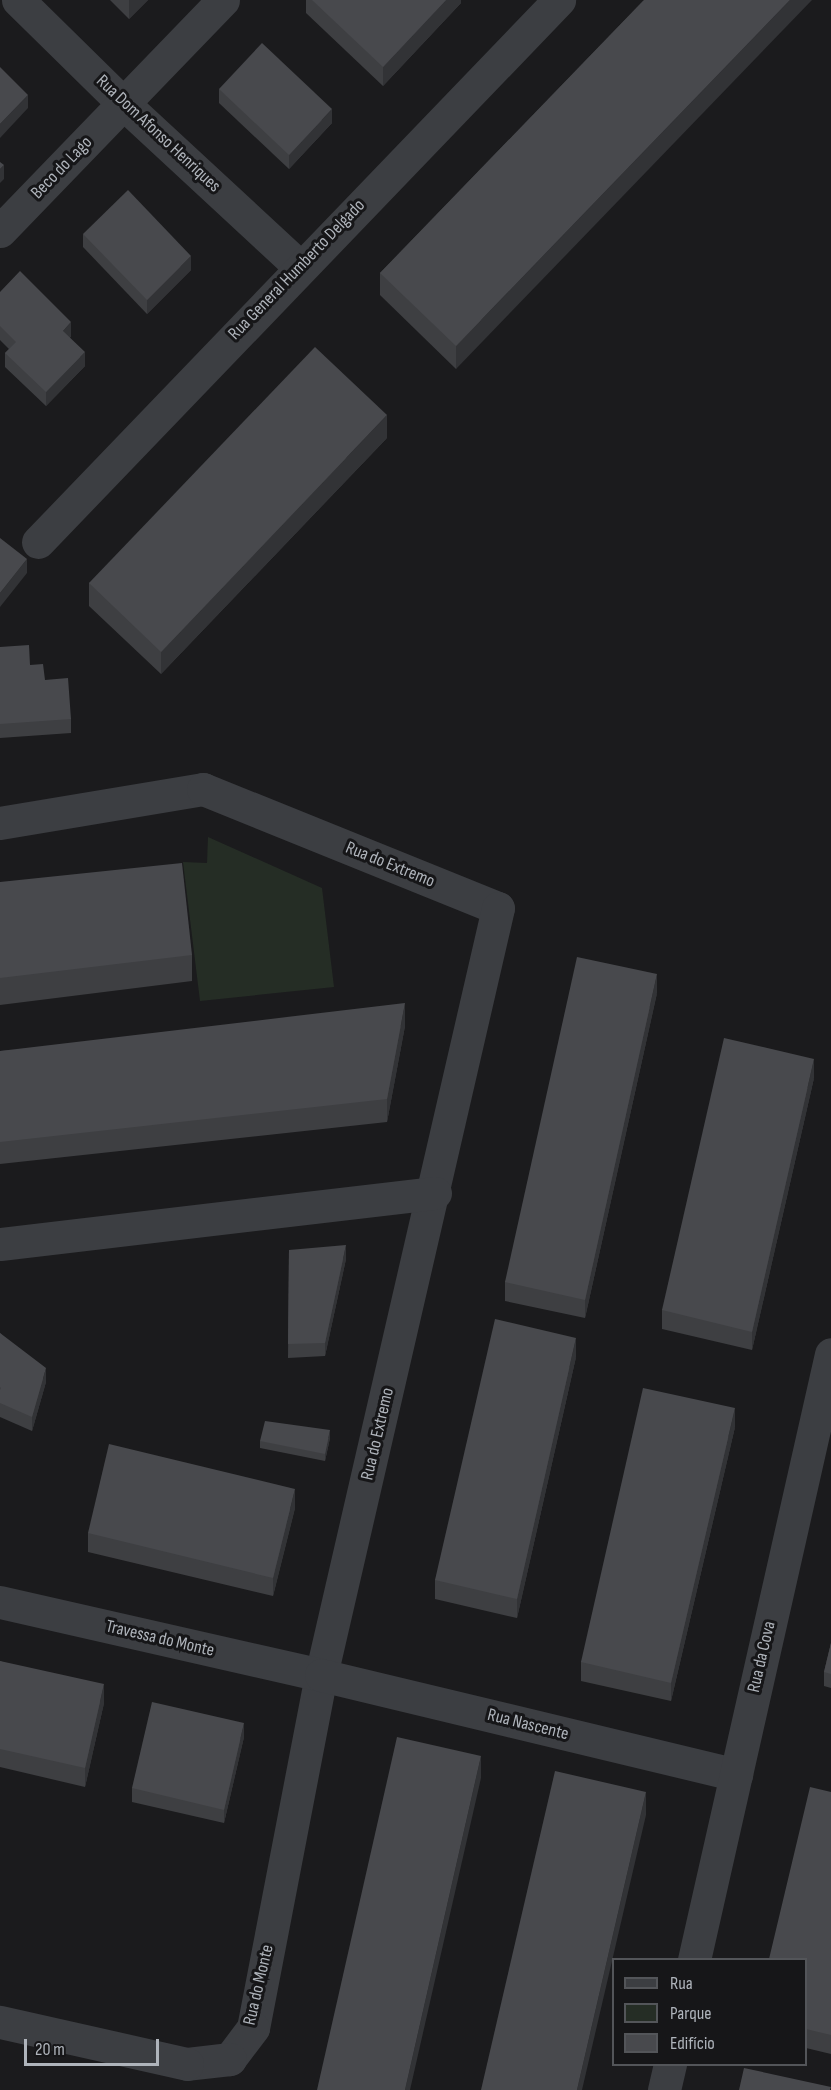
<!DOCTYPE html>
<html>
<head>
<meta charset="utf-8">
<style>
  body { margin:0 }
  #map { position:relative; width:831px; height:2090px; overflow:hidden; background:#1b1b1d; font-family:"Sofia Sans Condensed",sans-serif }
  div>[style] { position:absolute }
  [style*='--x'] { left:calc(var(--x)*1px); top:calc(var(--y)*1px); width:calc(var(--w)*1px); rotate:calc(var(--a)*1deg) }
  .green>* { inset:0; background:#252d25 }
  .minor>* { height:33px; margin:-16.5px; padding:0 16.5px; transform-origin:16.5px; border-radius:16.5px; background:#3c3e42 }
  .wall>* { inset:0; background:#3e3f42 }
  .shaded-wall>* { inset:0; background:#323336 }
  .building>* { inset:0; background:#48494d }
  span { translate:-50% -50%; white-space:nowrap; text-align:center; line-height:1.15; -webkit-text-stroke:6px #161618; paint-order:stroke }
  .street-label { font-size:18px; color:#afb4bb }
  .legend { position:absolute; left:612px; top:1958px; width:195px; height:108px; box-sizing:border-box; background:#161618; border:2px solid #535559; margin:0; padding:8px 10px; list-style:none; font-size:18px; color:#afb4bb }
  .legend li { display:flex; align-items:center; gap:12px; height:30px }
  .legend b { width:30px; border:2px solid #535559 }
  .scale { position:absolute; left:24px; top:2039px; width:135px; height:27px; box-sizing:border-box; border:3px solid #afb4bb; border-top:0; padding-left:8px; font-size:18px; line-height:21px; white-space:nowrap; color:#afb4bb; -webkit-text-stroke:4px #161618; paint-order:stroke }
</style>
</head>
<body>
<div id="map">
  <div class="green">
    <i style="clip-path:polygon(208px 837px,322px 888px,334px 987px,200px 1001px,183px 862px,207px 863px)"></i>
  </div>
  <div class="minor">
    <i style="--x:18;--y:0;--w:148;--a:44.5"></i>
    <i style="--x:124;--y:104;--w:240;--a:42.8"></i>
    <i style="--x:0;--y:231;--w:321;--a:-46"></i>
    <i style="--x:38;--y:542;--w:752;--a:-46.13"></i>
    <i style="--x:0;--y:823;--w:206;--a:-9.5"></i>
    <i style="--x:203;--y:789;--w:318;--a:22"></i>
    <i style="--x:498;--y:908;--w:787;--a:102.99"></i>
    <i style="--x:321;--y:1675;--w:359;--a:100.9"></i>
    <i style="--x:253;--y:2028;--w:39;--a:127"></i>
    <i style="--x:230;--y:2059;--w:43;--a:173.4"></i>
    <i style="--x:187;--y:2064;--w:192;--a:-167.3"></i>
    <i style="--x:0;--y:1244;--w:438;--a:-6.7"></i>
    <i style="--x:0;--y:1602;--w:329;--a:12.8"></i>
    <i style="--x:321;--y:1675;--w:427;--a:13.5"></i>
    <i style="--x:694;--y:1960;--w:621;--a:-77.26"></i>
    <i style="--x:664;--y:2090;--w:27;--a:-77"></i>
  </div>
  <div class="wall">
    <i style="clip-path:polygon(110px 0,148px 0,129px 19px)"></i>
    <i style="clip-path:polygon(306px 0,461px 0,461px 3px,383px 86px,306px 13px)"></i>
    <i style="clip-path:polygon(644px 0,456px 369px,380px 295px,380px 273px)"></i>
    <i style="clip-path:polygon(219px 89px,332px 123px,289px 169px,219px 103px)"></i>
    <i style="clip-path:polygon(83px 234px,191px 270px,147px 314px,83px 247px)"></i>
    <i style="clip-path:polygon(0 292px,71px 336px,70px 338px,85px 366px,46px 406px,5px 367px,5px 353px,9px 349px,0 340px)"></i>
    <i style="clip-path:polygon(387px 438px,161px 674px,89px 606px,89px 583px)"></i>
    <i style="clip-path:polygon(0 647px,30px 665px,71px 719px,71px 733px,0 738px)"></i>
    <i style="clip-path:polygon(0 882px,192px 955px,192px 981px,0 1005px)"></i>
    <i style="clip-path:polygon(657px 993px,585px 1318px,505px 1301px,505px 1282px)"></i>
    <i style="clip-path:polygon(405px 1026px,387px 1122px,0 1164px,0 1051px)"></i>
    <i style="clip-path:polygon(814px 1078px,752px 1350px,662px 1329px,662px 1310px)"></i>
    <i style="clip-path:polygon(289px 1250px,346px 1259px,325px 1356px,288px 1358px)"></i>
    <i style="clip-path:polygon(0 1333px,46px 1382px,32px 1431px,0 1417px)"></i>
    <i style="clip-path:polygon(576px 1357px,517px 1618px,435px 1599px,435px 1580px)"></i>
    <i style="clip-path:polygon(735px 1427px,671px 1701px,581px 1681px,581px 1662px)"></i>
    <i style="clip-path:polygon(330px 1438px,325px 1461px,260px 1448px,260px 1441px)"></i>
    <i style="clip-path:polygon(295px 1508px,273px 1596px,88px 1552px,88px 1533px)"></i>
    <i style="clip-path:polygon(831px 1643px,831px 1688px,824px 1686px,824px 1672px)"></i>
    <i style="clip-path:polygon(0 1661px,104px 1703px,85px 1787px,0 1767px)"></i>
    <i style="clip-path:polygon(244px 1737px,224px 1823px,132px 1802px,132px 1788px)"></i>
    <i style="clip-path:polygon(831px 1792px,831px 2054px,806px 2048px,806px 1959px)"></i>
  </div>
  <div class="shaded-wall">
    <i style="clip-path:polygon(129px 0,148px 0,129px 19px)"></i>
    <i style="clip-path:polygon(446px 0,461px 0,461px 3px,383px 86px,383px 67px)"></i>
    <i style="clip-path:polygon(790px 0,812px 0,456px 369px,456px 346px)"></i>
    <i style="clip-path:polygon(28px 95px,28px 108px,0 138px,0 124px)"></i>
    <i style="clip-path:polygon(332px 109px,332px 123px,289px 169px,289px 155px)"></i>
    <i style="clip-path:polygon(4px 165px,4px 179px,0 183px,0 169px)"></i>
    <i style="clip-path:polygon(191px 256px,191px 270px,147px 314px,147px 300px)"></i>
    <i style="clip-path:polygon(71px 322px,71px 336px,63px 345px,63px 331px)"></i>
    <i style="clip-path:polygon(85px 352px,85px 366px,46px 406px,46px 392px)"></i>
    <i style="clip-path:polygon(387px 415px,387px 438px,161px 674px,161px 652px)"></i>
    <i style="clip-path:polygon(27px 559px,27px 573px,0 607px,0 593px)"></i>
    <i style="clip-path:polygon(657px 974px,657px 993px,585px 1318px,585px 1300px)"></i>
    <i style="clip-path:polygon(405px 1003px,405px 1026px,387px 1122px,387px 1099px)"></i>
    <i style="clip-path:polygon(814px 1059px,814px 1078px,752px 1350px,752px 1332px)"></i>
    <i style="clip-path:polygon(346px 1245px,346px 1259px,325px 1356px,325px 1343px)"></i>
    <i style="clip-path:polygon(576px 1338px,576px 1357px,517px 1618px,517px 1599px)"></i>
    <i style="clip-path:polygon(46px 1368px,46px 1382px,32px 1431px,32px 1417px)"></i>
    <i style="clip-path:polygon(735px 1408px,735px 1427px,671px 1701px,671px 1683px)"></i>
    <i style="clip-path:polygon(330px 1430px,330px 1438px,325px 1461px,325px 1454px)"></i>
    <i style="clip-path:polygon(295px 1489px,295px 1508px,273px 1596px,273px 1578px)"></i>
    <i style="clip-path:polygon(104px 1684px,104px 1703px,85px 1787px,85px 1768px)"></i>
    <i style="clip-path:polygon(244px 1723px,244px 1737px,224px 1823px,224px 1810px)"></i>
    <i style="clip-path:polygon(481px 1756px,481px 1778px,410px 2090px,405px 2090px)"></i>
    <i style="clip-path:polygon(646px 1792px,646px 1815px,582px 2090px,577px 2090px)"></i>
  </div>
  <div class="building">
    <i style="clip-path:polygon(312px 0,446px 0,383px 67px)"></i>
    <i style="clip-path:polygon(644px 0,790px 0,456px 346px,380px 273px)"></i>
    <i style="clip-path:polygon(262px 43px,332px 109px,289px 155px,219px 89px)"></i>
    <i style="clip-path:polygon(0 67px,28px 95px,0 124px)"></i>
    <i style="clip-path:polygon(0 162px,4px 165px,0 169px)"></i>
    <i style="clip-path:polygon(128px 190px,191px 256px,147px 300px,83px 234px)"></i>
    <i style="clip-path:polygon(20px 271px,71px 322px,63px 331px,85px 352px,46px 392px,5px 353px,16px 342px,0 326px,0 292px)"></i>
    <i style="clip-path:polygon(315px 347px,387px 415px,161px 652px,89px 583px)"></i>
    <i style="clip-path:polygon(0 538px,27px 559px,0 593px)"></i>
    <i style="clip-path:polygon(29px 645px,30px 665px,43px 664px,45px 680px,68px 678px,71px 719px,0 724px,0 647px)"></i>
    <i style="clip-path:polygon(182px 863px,192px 955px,0 978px,0 882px)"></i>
    <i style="clip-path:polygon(577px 957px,657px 974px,585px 1300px,505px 1282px)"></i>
    <i style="clip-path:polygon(405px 1003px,387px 1099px,0 1142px,0 1051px)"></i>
    <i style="clip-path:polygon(724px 1038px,814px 1059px,752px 1332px,662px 1310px)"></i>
    <i style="clip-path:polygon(346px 1245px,325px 1343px,288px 1344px,289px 1250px)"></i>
    <i style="clip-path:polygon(495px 1319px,576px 1338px,517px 1599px,435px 1580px)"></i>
    <i style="clip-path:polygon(0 1333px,46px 1368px,32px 1417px,0 1403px,0 1390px,1px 1388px,0 1387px)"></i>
    <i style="clip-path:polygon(643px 1388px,735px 1408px,671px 1683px,581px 1662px)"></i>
    <i style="clip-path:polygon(265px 1421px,330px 1430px,325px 1454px,260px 1441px)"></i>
    <i style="clip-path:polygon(109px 1444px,295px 1489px,273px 1578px,88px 1533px)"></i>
    <i style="clip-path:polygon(831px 1643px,831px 1674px,824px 1672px)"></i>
    <i style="clip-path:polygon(0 1661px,104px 1684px,85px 1768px,0 1749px)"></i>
    <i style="clip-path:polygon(152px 1702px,244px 1723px,224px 1810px,132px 1788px)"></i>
    <i style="clip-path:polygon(397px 1737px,481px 1756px,405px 2090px,317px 2090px)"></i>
    <i style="clip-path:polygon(555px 1771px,646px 1792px,577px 2090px,481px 2090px)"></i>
    <i style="clip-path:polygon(810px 1787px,831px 1792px,831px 2035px,806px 2029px,806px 1959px,769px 1959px)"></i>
    <i style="clip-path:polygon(744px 2068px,831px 2087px,830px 2090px,739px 2090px)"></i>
  </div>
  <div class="street-label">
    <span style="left:158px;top:134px;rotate:43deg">Rua Dom Afonso Henriques</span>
    <span style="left:62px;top:168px;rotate:-46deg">Beco do Lago</span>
    <span style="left:297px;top:270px;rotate:-46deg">Rua General Humberto Delgado</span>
    <span style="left:390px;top:865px;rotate:22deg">Rua do Extremo</span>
    <span style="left:378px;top:1434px;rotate:-77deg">Rua do Extremo</span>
    <span style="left:160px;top:1639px;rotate:13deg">Travessa do Monte</span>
    <span style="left:762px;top:1657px;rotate:-77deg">Rua da Cova</span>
    <span style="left:528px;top:1725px;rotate:14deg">Rua Nascente</span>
    <span style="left:259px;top:1985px;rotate:-77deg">Rua do Monte</span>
  </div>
  <ul class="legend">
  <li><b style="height:8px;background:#3c3e42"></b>Rua</li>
  <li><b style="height:16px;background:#252d25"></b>Parque</li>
  <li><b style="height:16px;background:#48494d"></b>Edifício</li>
  </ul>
  <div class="scale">20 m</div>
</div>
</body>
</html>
